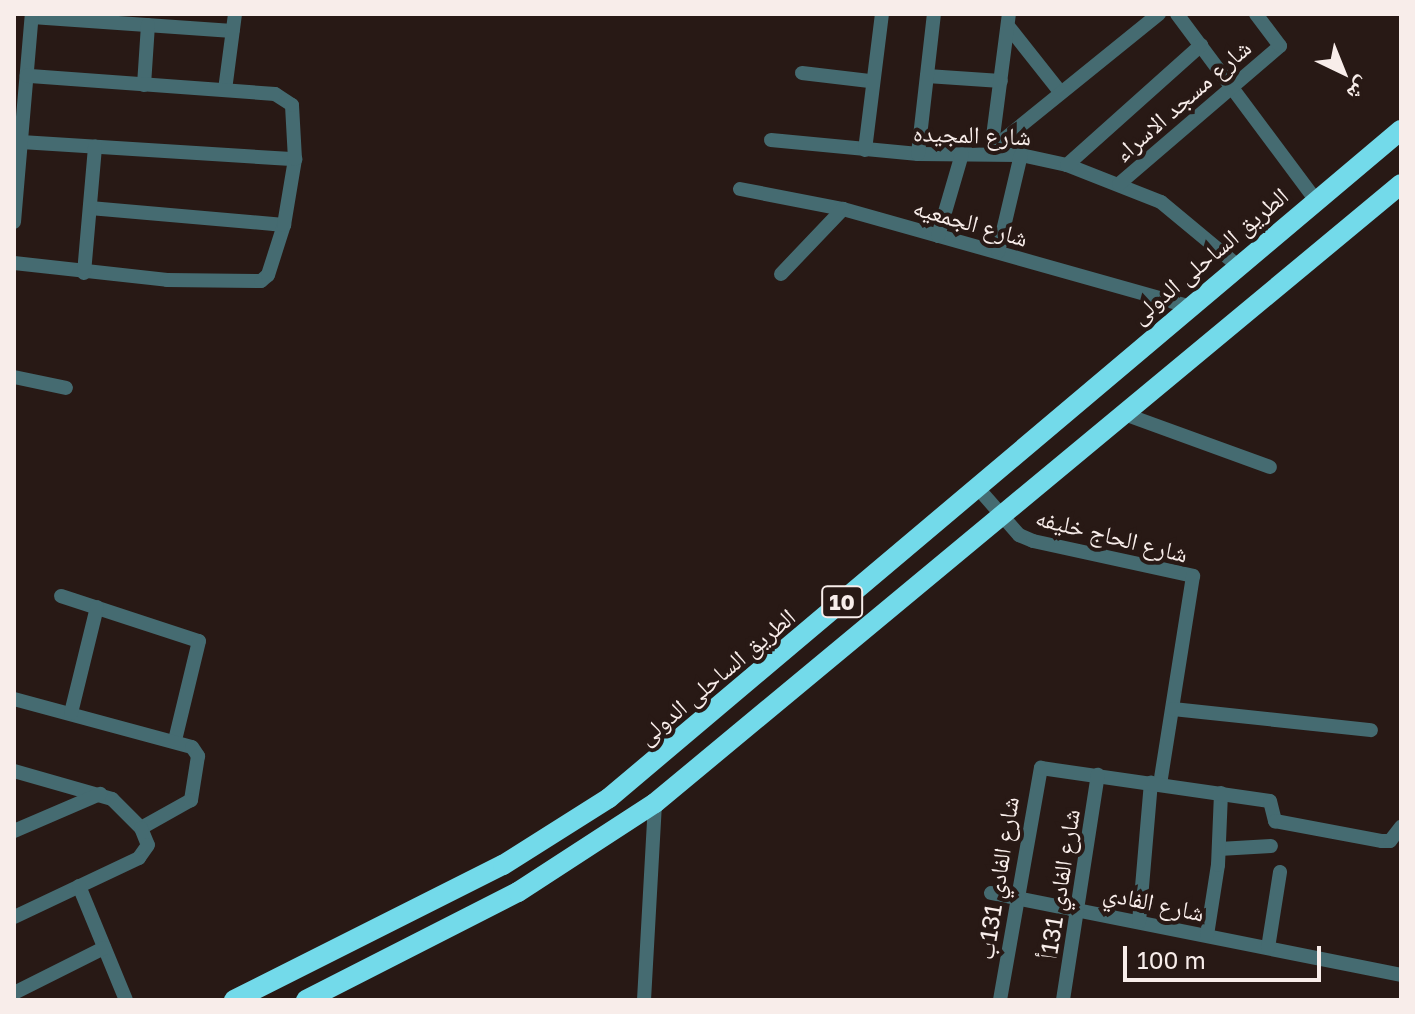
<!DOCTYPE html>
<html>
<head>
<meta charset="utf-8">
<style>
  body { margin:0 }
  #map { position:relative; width:1415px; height:1014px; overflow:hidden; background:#281915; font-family:"Golos Text","Noto Naskh Arabic",sans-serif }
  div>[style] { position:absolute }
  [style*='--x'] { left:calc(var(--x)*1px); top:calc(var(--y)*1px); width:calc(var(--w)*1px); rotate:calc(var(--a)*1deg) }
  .minor>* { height:14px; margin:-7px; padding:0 7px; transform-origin:7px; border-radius:7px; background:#456b71 }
  .highway>* { height:20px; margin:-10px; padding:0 10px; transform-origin:10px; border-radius:10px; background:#73daea }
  span { translate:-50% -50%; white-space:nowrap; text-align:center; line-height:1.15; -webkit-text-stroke:8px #281915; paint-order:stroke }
  .shield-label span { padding:2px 6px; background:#281915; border:2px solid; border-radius:6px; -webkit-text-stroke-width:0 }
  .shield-label { font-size:22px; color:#f8edea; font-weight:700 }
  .street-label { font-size:24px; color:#f8edea }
  .frame { position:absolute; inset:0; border:16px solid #f8edea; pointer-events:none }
  .north { position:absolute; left:1303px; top:32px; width:80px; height:80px; -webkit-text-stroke:6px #281915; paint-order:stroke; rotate:137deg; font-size:22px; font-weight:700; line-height:32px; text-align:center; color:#f8edea }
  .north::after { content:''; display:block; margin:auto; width:28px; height:36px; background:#f8edea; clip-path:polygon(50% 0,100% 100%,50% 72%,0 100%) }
  .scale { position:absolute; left:1123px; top:946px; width:198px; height:36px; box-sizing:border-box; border:4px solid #f8edea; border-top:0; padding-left:10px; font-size:24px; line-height:28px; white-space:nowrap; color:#f8edea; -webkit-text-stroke:6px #281915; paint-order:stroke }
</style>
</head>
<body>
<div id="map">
  <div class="minor">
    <i style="--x:1177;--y:14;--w:231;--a:53.3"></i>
    <i style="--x:32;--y:17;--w:201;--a:4"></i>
    <i style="--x:1008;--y:26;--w:85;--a:51.7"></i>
    <i style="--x:802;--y:73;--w:68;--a:6.7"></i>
    <i style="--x:927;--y:76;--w:74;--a:3.9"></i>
    <i style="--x:144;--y:85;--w:60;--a:-86.2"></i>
    <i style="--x:225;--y:90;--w:77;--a:-82.5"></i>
    <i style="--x:771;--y:140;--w:148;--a:5.4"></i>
    <i style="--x:918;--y:154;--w:103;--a:0.6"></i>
    <i style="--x:1021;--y:155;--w:47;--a:12.3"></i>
    <i style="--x:1067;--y:165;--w:101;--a:21.5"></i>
    <i style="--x:1161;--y:202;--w:99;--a:39.7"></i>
    <i style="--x:21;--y:142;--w:275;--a:3.6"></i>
    <i style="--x:992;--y:149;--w:215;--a:-39"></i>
    <i style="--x:865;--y:150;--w:137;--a:-82.9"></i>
    <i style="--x:991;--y:152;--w:139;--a:-82.6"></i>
    <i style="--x:918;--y:154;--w:141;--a:-83.5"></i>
    <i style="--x:1067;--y:165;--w:180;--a:-41.8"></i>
    <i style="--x:1119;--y:184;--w:212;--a:-40.6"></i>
    <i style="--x:1280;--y:46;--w:40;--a:-127"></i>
    <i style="--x:740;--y:189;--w:105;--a:11"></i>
    <i style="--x:843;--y:209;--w:359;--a:15.7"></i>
    <i style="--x:90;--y:208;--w:195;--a:5"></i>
    <i style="--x:14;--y:222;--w:209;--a:-85.1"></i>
    <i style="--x:938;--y:236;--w:85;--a:-73.7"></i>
    <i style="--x:998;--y:252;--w:100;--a:-76.7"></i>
    <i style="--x:14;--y:263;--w:154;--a:6.3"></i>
    <i style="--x:167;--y:280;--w:94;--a:0.6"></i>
    <i style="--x:261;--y:281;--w:9;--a:-41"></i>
    <i style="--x:268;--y:275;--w:52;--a:-72.3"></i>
    <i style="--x:284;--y:225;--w:67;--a:-80.5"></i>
    <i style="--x:295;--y:159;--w:54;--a:-93.2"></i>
    <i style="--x:292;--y:105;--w:20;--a:-147"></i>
    <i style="--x:275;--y:94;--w:249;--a:-175.8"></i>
    <i style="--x:84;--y:273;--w:127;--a:-85"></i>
    <i style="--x:781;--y:274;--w:90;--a:-46.4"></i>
    <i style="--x:14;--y:377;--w:53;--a:11.9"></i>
    <i style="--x:1127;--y:415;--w:152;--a:20"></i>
    <i style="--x:977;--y:487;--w:64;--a:48.8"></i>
    <i style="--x:1019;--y:535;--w:15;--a:23"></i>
    <i style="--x:1033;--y:541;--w:164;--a:12.3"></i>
    <i style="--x:1193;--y:576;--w:211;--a:99"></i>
    <i style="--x:61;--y:596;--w:145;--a:18.1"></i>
    <i style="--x:199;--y:641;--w:102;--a:103.6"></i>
    <i style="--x:14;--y:699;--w:184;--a:15.1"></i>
    <i style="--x:192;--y:747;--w:11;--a:56"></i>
    <i style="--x:198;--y:756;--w:45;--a:99"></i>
    <i style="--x:191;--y:800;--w:57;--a:150.8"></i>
    <i style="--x:1173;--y:709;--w:199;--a:6.1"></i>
    <i style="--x:71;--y:713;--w:109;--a:-76.2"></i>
    <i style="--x:14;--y:771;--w:102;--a:15.9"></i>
    <i style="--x:112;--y:799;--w:41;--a:45"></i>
    <i style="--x:141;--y:828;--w:18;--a:68"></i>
    <i style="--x:148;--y:845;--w:16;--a:125"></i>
    <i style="--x:139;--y:858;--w:138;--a:154.7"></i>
    <i style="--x:14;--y:831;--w:94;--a:-23.3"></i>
    <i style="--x:1219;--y:849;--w:52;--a:-3.3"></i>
    <i style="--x:79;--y:886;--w:123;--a:67.6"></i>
    <i style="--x:991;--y:893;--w:418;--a:11.3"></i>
    <i style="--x:1139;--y:922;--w:140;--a:-85.1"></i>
    <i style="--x:1207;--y:935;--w:71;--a:-81.1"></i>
    <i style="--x:1218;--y:865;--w:72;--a:-87.6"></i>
    <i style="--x:1268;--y:948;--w:77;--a:-81"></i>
    <i style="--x:14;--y:993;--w:101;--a:-26.6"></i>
    <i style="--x:644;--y:1000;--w:197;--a:-86.8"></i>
    <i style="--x:1000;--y:1000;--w:236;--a:-80"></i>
    <i style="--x:1041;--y:768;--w:231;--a:8.2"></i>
    <i style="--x:1270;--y:801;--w:21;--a:76"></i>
    <i style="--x:1275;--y:821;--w:109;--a:10.6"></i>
    <i style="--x:1382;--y:841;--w:8;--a:0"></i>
    <i style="--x:1390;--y:841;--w:18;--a:-52"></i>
    <i style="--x:1063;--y:1000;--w:228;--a:-81.2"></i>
  </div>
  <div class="highway">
    <i style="--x:234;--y:1000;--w:301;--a:-26.7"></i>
    <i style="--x:503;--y:865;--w:125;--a:-32.3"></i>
    <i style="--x:609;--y:798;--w:1036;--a:-40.15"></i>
    <i style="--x:306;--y:1000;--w:238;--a:-27"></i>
    <i style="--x:518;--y:892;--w:163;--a:-33"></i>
    <i style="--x:655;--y:803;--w:969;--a:-39.68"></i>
  </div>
  <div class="shield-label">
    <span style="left:842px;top:602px">10</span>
  </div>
  <div class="street-label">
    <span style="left:1182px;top:100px;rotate:-41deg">شارع مسجد الاسراء</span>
    <span style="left:972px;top:134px;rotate:2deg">شارع المجيده</span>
    <span style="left:971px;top:222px;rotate:16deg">شارع الجمعيه</span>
    <span style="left:1209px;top:255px;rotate:-40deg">الطريق الساحلى الدولى</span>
    <span style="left:1112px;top:535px;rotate:14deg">شارع الحاج خليفه</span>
    <span style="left:716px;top:676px;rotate:-40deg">الطريق الساحلى الدولى</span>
    <span style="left:997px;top:878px;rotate:-81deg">شارع الفادي 131ب</span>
    <span style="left:1059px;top:884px;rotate:-81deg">شارع الفادي 131أ</span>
    <span style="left:1154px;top:902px;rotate:12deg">شارع الفادي</span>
  </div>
  <div class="frame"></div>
  <div class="north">ش</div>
  <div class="scale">100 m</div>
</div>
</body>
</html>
